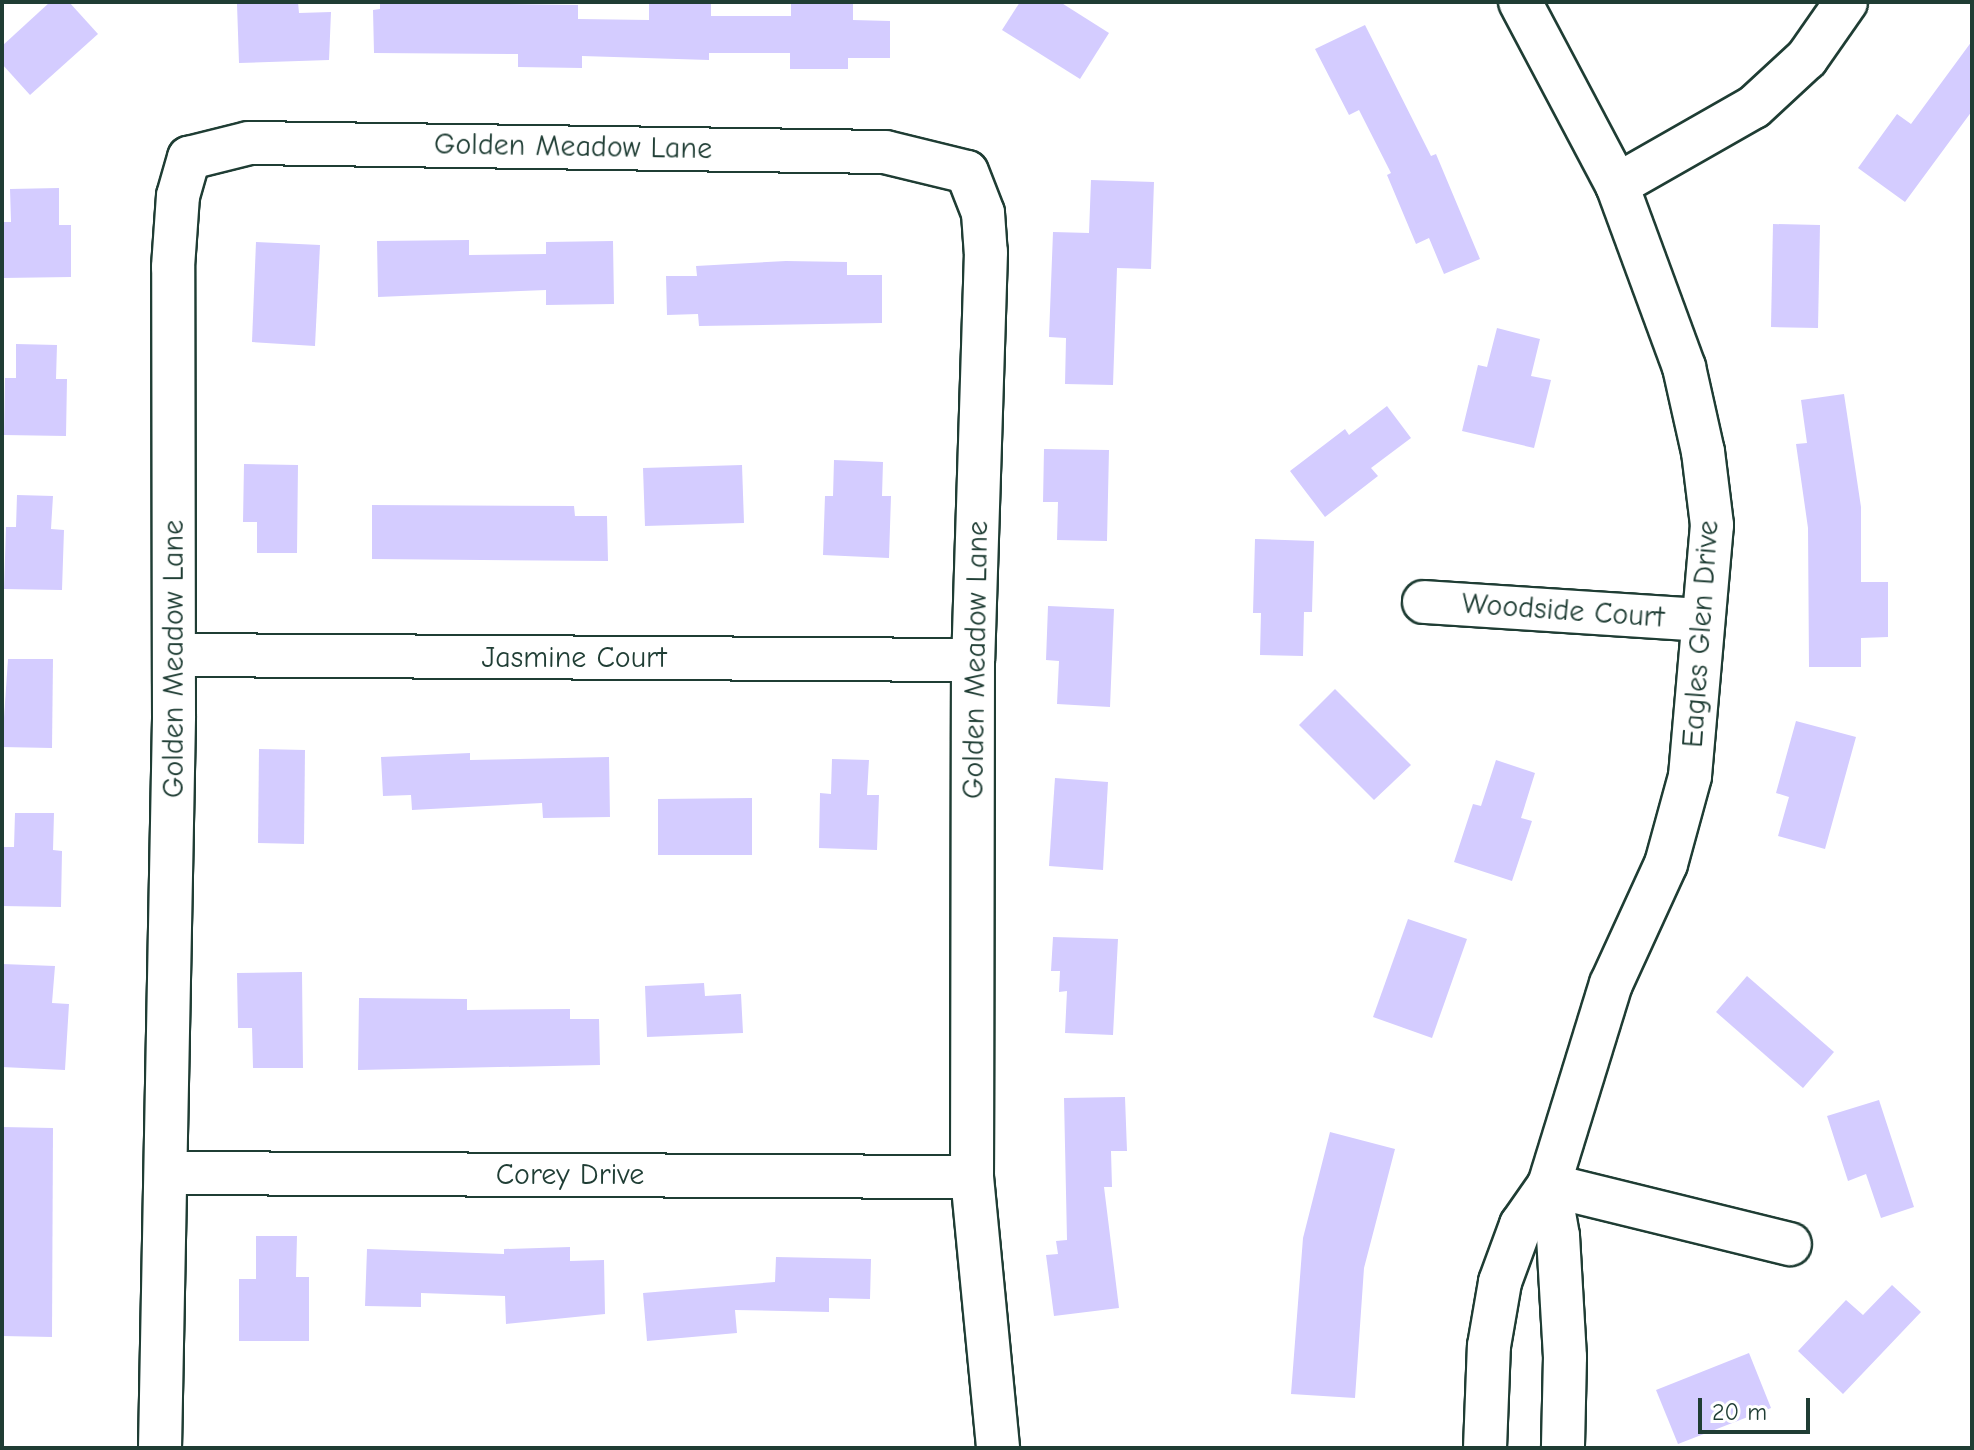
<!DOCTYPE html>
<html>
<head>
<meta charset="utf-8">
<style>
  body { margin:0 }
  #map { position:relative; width:1974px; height:1450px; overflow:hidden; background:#fff; font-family:"Comic Neue",sans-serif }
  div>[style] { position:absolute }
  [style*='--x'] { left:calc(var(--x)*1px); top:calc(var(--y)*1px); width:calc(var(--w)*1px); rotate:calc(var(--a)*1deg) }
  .building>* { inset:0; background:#d4ccff }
  .roads { filter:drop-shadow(2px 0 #1f3d34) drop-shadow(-2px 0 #1f3d34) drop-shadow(0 2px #1f3d34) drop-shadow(0 -2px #1f3d34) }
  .minor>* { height:42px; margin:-21px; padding:0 21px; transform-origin:21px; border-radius:21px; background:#fff }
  span { translate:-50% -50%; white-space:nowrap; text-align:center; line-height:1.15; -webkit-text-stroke:6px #fff; paint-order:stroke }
  .street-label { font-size:30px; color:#1f3d34 }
  .frame { position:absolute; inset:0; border:4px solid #1f3d34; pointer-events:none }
  .scale { position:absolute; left:1698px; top:1398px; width:112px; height:36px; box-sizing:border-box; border:4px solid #1f3d34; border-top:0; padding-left:10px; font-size:24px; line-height:28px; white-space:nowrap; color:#1f3d34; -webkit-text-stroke:6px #fff; paint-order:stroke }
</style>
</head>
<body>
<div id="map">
  <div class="building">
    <i style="clip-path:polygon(50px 2px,69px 2px,98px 34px,30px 95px,2px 64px,2px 46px)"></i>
    <i style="clip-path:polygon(298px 2px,299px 13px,331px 12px,329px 60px,239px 63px,237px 4px)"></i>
    <i style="clip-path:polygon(380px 2px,578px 5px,578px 19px,649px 20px,649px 2px,711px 2px,711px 16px,791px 16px,791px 2px,853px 2px,853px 20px,890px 21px,890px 58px,848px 58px,848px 69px,790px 69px,790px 53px,709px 53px,709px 60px,582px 56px,582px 68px,518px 67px,518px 54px,374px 53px,373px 10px,380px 9px)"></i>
    <i style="clip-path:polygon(1020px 2px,1060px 2px,1109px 33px,1080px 79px,1002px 30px)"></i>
    <i style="clip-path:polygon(1365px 25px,1431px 156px,1436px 154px,1480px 259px,1444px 274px,1429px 238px,1416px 244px,1387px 175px,1391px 173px,1359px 110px,1349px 115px,1315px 49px)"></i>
    <i style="clip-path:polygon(1972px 41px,1972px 111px,1905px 202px,1858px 168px,1897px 114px,1911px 124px)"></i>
    <i style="clip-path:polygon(1091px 180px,1154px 182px,1151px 269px,1117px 268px,1113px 385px,1065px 384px,1066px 338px,1049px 337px,1053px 232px,1089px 233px)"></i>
    <i style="clip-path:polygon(59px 188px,59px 225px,71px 225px,71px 277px,2px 278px,2px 222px,11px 222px,10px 189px)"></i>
    <i style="clip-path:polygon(1773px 224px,1820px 225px,1818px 328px,1771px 327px)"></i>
    <i style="clip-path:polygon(469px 240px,469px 255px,546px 254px,546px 242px,613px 241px,614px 304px,546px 305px,546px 290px,378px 297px,377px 241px)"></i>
    <i style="clip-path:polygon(256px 242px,320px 245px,315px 346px,252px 342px)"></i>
    <i style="clip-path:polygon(786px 261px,847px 262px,847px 275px,882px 275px,882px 323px,699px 326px,698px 314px,667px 315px,666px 276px,697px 276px,696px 266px)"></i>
    <i style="clip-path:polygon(1497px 328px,1540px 339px,1531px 376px,1551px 380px,1534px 448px,1462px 431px,1478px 365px,1487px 367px)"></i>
    <i style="clip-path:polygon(16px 344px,57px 345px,56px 379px,67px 379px,66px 436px,4px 435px,5px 378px,16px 378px)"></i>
    <i style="clip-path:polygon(1844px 394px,1861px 507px,1861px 582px,1888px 582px,1888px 637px,1861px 638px,1861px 667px,1809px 667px,1808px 528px,1796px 444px,1807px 443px,1801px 400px)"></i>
    <i style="clip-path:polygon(1387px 406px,1411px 438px,1371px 468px,1378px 476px,1325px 517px,1290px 471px,1345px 429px,1349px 435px)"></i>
    <i style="clip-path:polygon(1044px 449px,1109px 450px,1107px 541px,1057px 540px,1058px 502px,1043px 502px)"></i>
    <i style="clip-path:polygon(834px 460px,883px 462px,882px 496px,891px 496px,889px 558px,823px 555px,825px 496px,833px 496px)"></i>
    <i style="clip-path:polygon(244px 464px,298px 465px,297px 553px,257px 553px,257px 522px,243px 522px)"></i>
    <i style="clip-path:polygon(742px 465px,744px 523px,645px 526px,643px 468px)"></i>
    <i style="clip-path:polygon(17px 495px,53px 496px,51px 529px,64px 530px,62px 590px,4px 589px,6px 527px,16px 527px)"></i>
    <i style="clip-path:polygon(372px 505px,574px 506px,575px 516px,607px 516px,608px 561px,372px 559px)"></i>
    <i style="clip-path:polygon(1255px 539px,1314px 541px,1312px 612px,1304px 612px,1303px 656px,1260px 655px,1261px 613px,1253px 613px)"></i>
    <i style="clip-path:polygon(1048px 606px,1114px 609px,1110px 707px,1057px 704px,1059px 661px,1046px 660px)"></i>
    <i style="clip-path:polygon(8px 659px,53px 659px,52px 748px,2px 747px)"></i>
    <i style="clip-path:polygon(1335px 689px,1411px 765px,1374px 800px,1299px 725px)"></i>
    <i style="clip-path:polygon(1796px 721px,1856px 737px,1825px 849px,1778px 836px,1789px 797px,1776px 793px)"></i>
    <i style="clip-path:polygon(259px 749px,305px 750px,304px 844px,258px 843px)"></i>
    <i style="clip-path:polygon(470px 753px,470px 760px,609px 757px,610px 817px,543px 818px,542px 803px,412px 810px,411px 795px,383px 796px,381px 757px)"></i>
    <i style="clip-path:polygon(832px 759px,869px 760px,867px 795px,879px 795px,877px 850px,819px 848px,820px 793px,831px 794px)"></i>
    <i style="clip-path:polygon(1496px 760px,1535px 773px,1521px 818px,1532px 821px,1512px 881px,1454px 862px,1473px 804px,1481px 806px)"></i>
    <i style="clip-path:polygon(1055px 778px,1108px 782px,1103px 870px,1049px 866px)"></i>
    <i style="clip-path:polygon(752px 798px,752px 855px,658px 855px,658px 799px)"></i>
    <i style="clip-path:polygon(15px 813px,54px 813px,53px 850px,62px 851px,61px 907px,2px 906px,2px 847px,14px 847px)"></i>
    <i style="clip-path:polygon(1408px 919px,1467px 939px,1432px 1038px,1373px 1017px)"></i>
    <i style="clip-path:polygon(1053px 937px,1118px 939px,1113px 1035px,1065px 1033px,1067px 991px,1059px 992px,1060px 971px,1051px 971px)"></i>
    <i style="clip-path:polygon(2px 964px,55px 966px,52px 1003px,69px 1004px,65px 1070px,2px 1067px)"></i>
    <i style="clip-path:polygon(302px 972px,303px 1068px,253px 1068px,252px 1028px,238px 1028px,237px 973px)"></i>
    <i style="clip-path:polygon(1747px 976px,1834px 1052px,1803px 1088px,1716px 1012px)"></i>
    <i style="clip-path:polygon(704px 983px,705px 996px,741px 994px,743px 1033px,647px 1037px,645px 986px)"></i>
    <i style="clip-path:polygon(359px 998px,467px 999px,467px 1010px,570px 1009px,570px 1019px,599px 1019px,600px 1065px,358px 1070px)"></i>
    <i style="clip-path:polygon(1125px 1097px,1127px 1151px,1111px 1151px,1112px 1187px,1104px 1187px,1119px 1308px,1054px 1316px,1046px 1255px,1058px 1254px,1056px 1241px,1067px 1240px,1064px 1098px)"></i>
    <i style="clip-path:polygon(1879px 1100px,1914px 1207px,1881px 1218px,1866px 1174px,1848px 1181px,1827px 1116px)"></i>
    <i style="clip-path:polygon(2px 1127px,53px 1128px,52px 1337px,2px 1336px)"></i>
    <i style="clip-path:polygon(1330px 1132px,1395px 1149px,1364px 1268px,1355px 1398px,1291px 1394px,1303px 1238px)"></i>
    <i style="clip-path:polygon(256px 1236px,297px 1236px,296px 1277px,309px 1277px,309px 1341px,239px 1341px,239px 1279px,256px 1279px)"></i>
    <i style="clip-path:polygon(570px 1247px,570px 1261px,604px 1260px,605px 1314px,506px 1324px,505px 1296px,421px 1293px,421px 1307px,365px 1306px,367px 1249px,504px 1254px,504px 1249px)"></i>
    <i style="clip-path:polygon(776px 1257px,871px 1259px,870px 1299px,829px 1298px,829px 1312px,735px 1310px,737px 1333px,647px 1341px,643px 1293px,775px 1282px)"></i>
    <i style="clip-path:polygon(1892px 1285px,1921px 1312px,1843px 1394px,1798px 1351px,1846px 1300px,1863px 1315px)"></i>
    <i style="clip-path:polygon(1749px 1353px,1771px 1408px,1678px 1444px,1656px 1390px)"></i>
  </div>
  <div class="roads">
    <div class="minor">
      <i style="--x:1617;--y:185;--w:158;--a:-29.7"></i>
      <i style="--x:1754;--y:107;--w:72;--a:-42.8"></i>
      <i style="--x:1807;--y:58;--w:68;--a:-55.1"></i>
      <i style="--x:1424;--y:602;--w:279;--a:3.7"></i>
      <i style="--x:175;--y:655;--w:798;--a:0.36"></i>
      <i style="--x:169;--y:1173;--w:803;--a:0.29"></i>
      <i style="--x:1549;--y:1185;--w:52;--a:80"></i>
      <i style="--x:1558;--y:1236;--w:121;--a:86.7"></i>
      <i style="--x:1565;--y:1357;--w:91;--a:91.3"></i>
      <i style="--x:1549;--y:1185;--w:248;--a:13.8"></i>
      <i style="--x:160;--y:1448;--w:732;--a:-88.9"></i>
      <i style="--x:174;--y:716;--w:449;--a:-90.1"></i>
      <i style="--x:173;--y:267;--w:71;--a:-86"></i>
      <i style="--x:178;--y:196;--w:40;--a:-74"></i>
      <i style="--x:189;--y:158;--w:62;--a:-14"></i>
      <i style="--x:249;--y:143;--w:636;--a:0.81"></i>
      <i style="--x:885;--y:152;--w:84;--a:13.7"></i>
      <i style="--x:967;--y:172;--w:44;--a:68.7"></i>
      <i style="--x:983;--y:213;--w:39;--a:86"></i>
      <i style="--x:986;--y:252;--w:408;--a:91.8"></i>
      <i style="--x:973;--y:660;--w:517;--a:90.11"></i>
      <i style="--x:972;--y:1177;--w:272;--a:84.5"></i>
      <i style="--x:1485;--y:1448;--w:102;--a:-87.8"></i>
      <i style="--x:1489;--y:1346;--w:65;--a:-80.2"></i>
      <i style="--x:1500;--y:1282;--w:61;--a:-69.8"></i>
      <i style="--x:1521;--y:1225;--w:49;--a:-55"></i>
      <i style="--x:1549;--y:1185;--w:210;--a:-72.9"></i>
      <i style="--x:1611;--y:984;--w:132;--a:-65.4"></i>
      <i style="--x:1666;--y:864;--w:91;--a:-74.7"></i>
      <i style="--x:1690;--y:776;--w:252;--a:-85"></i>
      <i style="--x:1712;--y:525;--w:74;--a:-97"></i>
      <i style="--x:1703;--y:452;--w:87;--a:-102.6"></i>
      <i style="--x:1684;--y:367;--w:194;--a:-110.2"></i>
      <i style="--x:1617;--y:185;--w:207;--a:-117.9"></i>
    </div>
  </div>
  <div class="street-label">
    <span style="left:573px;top:147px;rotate:1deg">Golden Meadow Lane</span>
    <span style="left:1563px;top:611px;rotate:4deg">Woodside Court</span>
    <span style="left:1701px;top:634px;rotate:-86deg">Eagles Glen Drive</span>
    <span style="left:574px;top:658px">Jasmine Court</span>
    <span style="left:174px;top:659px;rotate:-90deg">Golden Meadow Lane</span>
    <span style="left:976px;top:660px;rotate:-89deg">Golden Meadow Lane</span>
    <span style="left:570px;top:1175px">Corey Drive</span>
  </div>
  <div class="frame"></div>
  <div class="scale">20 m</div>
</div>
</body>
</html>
